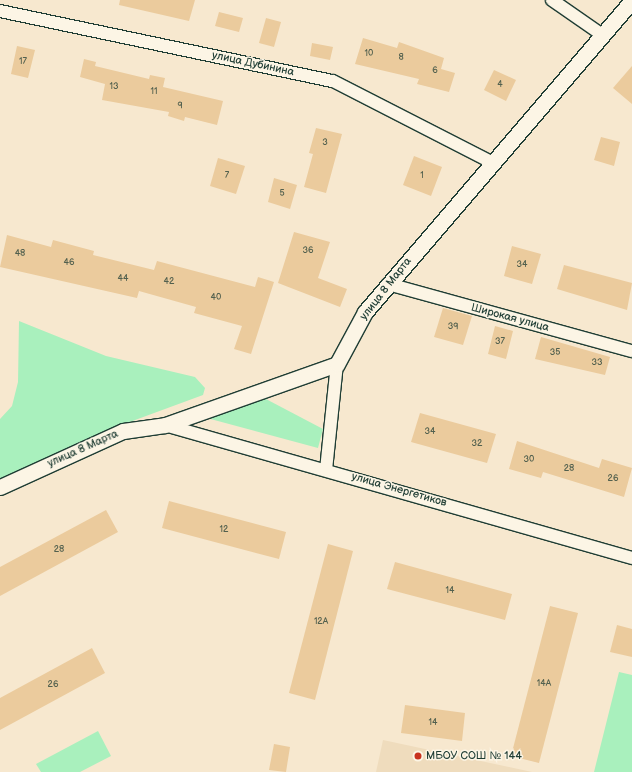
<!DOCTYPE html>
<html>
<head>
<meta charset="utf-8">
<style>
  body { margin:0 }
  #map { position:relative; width:632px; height:772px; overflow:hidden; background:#f7e8cf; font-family:"Balsamiq Sans",sans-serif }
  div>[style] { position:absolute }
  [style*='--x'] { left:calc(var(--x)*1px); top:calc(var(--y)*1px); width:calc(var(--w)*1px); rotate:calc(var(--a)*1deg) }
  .built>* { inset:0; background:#efdcbd }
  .green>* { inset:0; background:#a9f0bd }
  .building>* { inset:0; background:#ebcb9d }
  .roads { filter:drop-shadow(1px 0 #1f3d34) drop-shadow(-1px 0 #1f3d34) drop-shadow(0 1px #1f3d34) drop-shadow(0 -1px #1f3d34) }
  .minor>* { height:12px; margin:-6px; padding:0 6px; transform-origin:6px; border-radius:6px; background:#fcf5e5 }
  .tertiary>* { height:15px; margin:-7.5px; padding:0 7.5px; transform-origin:7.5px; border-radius:7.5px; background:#fcf5e5 }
  .dots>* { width:11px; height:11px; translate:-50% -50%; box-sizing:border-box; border:2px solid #fcf5e5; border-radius:50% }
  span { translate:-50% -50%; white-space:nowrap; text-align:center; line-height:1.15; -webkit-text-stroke:3px #fcf5e5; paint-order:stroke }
  .number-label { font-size:9px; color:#52604e }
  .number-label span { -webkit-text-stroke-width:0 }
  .street-label { font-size:11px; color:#1f3d34 }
  .poi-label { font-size:11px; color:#1f3d34 }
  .left { translate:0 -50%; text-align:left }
</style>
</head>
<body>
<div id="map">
  <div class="built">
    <i style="clip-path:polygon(383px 740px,532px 772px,376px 772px)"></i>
  </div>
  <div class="green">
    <i style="clip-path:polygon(19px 321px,106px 356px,195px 377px,205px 388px,203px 395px,108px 430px,0 488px,0 419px,12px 406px,18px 382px)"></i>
    <i style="clip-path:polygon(264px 398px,323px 429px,318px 448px,203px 417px)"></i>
    <i style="clip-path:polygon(619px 672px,632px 675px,632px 772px,594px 772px)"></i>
    <i style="clip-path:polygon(98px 731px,111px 756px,80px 772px,41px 772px,36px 764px)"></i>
  </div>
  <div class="building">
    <i style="clip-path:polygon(120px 0,195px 0,189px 21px,119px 5px)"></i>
    <i style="clip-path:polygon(219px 12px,243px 18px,239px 32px,215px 26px)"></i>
    <i style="clip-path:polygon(266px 18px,281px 22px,274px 47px,259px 43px)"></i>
    <i style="clip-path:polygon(363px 38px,397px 48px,399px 42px,444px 58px,441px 69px,455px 73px,449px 92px,417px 84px,419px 79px,355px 64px)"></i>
    <i style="clip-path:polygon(312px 43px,333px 47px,330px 60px,310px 56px)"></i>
    <i style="clip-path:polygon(17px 46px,35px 50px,28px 78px,11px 74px)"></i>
    <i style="clip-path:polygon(84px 59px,96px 62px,95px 66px,149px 79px,150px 75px,165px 78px,163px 87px,223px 101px,217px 125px,185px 117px,184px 121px,168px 116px,169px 112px,102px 100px,105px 84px,80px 77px)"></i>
    <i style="clip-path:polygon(632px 66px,632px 104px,613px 88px)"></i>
    <i style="clip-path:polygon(494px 70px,516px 80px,506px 101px,484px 90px)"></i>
    <i style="clip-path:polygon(316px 128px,342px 134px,326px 193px,304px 187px,313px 154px,309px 153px)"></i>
    <i style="clip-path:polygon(601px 137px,620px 142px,614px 166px,594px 160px)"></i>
    <i style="clip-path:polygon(414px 156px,442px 167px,431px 196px,403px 185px)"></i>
    <i style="clip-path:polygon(218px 158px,245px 166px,236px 194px,210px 186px)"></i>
    <i style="clip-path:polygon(274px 178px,297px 185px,290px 209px,268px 202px)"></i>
    <i style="clip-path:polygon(294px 232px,330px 242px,318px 278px,347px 289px,340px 307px,278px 283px)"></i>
    <i style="clip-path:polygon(7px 235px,51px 247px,53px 240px,94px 251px,93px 255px,154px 270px,157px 261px,255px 287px,258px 277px,274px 282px,251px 354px,234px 349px,242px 326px,194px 313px,196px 307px,139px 291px,137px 298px,0 267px)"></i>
    <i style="clip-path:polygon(512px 246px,541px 254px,532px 284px,504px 276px)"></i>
    <i style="clip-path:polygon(564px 265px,632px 283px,627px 310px,557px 289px)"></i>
    <i style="clip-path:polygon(443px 308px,472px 316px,463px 345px,434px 337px)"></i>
    <i style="clip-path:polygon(495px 326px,513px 331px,506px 359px,488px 354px)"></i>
    <i style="clip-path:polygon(541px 337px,610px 357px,605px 375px,535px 359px)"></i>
    <i style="clip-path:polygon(420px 413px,496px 434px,487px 463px,411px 442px)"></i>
    <i style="clip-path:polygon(517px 441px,599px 468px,602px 459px,632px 468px,624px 497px,543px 472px,541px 478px,509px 469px)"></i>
    <i style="clip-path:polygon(169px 501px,286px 532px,279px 559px,162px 528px)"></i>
    <i style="clip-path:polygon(106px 510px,118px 532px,0 596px,0 567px)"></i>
    <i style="clip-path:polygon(328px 544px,353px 551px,315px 700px,289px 693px)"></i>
    <i style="clip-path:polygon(395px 562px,512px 594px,505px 620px,387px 589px)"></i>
    <i style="clip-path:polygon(550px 606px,578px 613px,539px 763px,511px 756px)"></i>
    <i style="clip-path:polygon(617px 625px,632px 629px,632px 657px,610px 652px)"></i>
    <i style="clip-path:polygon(92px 648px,105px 673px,0 730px,0 698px)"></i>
    <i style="clip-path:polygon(405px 705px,465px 713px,462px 741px,401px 733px)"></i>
    <i style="clip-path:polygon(274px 744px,290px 747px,286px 772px,269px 770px)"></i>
  </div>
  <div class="roads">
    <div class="minor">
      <i style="--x:552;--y:0;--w:60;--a:34.8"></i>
      <i style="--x:0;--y:11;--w:340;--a:11.9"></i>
      <i style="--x:333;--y:81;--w:178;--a:27.1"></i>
      <i style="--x:388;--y:284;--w:253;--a:15.4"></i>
      <i style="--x:165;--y:425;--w:486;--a:15.9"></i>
      <i style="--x:326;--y:470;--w:107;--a:-84.1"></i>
    </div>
    <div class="tertiary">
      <i style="--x:0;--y:487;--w:135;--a:-24.5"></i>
      <i style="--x:123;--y:431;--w:42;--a:-8.1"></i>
      <i style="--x:165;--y:425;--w:182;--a:-19.5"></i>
      <i style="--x:337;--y:364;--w:59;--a:-61.7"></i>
      <i style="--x:365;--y:312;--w:411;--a:-49.4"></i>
    </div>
  </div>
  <div class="dots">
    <i style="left:418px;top:756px;background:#c8321e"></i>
  </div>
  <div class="number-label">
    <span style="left:369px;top:54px">10</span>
    <span style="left:401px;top:58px">8</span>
    <span style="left:23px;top:62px">17</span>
    <span style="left:435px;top:71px">6</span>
    <span style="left:500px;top:85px">4</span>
    <span style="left:114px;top:87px">13</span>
    <span style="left:154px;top:92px">11</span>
    <span style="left:180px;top:106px">9</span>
    <span style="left:325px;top:143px">3</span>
    <span style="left:227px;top:176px">7</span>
    <span style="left:422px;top:176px">1</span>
    <span style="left:282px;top:194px">5</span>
    <span style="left:308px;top:251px">36</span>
    <span style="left:20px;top:254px">48</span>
    <span style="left:69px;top:263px">46</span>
    <span style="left:522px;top:265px">34</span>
    <span style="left:123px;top:279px">44</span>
    <span style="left:169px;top:282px">42</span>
    <span style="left:216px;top:298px">40</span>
    <span style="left:453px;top:327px">39</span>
    <span style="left:500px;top:342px">37</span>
    <span style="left:555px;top:353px">35</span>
    <span style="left:597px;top:363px">33</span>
    <span style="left:430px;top:432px">34</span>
    <span style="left:477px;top:444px">32</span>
    <span style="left:529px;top:460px">30</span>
    <span style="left:569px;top:469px">28</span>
    <span style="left:613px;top:479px">26</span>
    <span style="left:224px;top:530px">12</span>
    <span style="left:59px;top:550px">28</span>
    <span style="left:450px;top:591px">14</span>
    <span style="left:321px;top:622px">12А</span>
    <span style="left:544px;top:684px">14А</span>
    <span style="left:53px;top:685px">26</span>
    <span style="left:433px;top:723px">14</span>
  </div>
  <div class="street-label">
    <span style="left:253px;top:64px;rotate:12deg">улица Дубинина</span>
    <span style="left:386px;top:289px;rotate:-52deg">улица 8 Марта</span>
    <span style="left:510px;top:318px;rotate:15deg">Широкая улица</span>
    <span style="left:83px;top:449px;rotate:-24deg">улица 8 Марта</span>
    <span style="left:399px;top:490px;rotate:16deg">улица Энергетиков</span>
  </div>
  <div class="poi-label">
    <span class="left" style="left:426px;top:756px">МБОУ СОШ № 144</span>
  </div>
</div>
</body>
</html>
